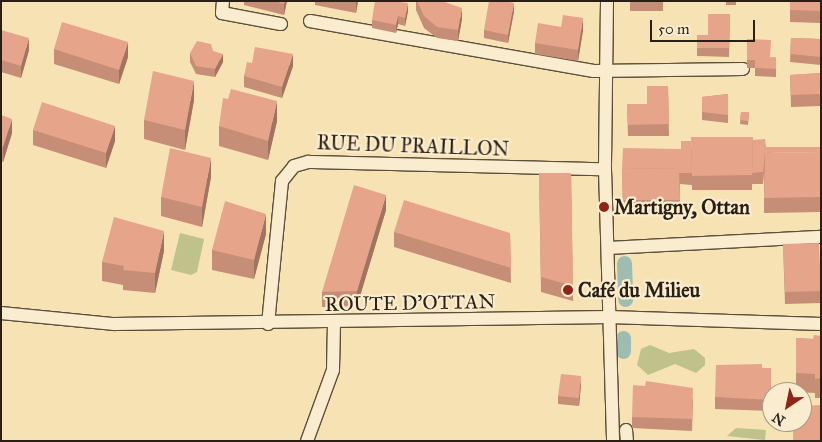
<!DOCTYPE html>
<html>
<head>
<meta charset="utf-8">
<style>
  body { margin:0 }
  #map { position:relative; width:822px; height:442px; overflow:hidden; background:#f7e2b3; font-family:"IM FELL Great Primer",serif }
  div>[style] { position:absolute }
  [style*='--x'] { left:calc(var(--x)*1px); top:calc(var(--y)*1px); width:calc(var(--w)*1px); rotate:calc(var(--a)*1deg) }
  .green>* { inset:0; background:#bfc38b }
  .canal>* { height:15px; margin:-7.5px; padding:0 7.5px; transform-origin:7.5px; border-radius:7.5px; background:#9dbdb1 }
  .roads { filter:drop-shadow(1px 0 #5c503c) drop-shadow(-1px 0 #5c503c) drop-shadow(0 1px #5c503c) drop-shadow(0 -1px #5c503c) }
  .minor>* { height:12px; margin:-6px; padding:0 6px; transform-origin:6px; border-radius:6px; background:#faecce }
  .wall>* { inset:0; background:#c68d77 }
  .shaded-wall>* { inset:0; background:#a17361 }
  .building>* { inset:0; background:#e6a48a }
  .dots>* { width:14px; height:14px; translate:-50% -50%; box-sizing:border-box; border:2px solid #faecce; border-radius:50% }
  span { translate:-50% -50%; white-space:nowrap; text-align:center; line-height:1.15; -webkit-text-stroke:4.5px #faecce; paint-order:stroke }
  .street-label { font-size:20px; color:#291f14 }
  .poi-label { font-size:20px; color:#291f14; font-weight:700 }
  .left { translate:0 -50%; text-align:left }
  .frame { position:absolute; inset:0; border:2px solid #291f14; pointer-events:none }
  .north { position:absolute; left:762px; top:382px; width:50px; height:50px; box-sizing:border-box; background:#faecce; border:1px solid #a69a84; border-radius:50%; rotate:214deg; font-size:14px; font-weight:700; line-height:20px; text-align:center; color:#291f14 }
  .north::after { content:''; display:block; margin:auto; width:18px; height:22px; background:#8f2418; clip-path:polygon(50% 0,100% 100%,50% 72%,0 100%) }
  .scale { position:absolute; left:650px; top:20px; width:105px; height:22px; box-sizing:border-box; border:2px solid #291f14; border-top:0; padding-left:6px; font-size:15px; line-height:18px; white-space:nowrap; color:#291f14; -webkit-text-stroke:4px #faecce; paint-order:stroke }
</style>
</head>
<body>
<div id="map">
  <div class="green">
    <i style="clip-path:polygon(180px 233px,204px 239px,197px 272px,191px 275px,171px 270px)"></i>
    <i style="clip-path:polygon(650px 345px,669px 353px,694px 349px,705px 358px,705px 365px,696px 373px,675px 364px,648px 375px,637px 365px,641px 349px)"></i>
    <i style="clip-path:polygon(736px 428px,766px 430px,765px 440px,727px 436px)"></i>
  </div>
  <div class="canal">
    <i style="--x:624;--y:263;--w:36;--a:88"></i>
    <i style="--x:623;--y:338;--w:13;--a:90"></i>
  </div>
  <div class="roads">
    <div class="minor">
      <i style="--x:223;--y:1;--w:12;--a:95"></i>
      <i style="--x:222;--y:13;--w:60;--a:10.6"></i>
      <i style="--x:607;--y:1;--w:168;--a:90.7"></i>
      <i style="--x:605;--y:169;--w:272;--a:88.3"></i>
      <i style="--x:310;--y:21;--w:288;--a:10"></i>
      <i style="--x:594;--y:71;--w:149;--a:-0.8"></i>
      <i style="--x:609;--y:248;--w:212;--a:-3"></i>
      <i style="--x:1;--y:313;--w:114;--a:5.6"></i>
      <i style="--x:114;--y:324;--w:495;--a:-0.8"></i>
      <i style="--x:609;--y:317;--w:212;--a:1.9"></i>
      <i style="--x:268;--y:324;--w:144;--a:-84.4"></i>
      <i style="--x:282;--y:181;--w:19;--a:-51"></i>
      <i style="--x:294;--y:166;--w:15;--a:-16"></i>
      <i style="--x:308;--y:162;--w:297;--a:1.4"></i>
      <i style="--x:626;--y:430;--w:11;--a:85"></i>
      <i style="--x:307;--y:441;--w:76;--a:-69.9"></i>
      <i style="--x:333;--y:370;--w:47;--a:-88.8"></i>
    </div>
  </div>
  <div class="wall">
    <i style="clip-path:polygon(244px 1px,287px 1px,284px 15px,244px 5px)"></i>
    <i style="clip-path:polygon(315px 1px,358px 1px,356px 13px,315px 5px)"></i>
    <i style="clip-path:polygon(416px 1px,442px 1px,462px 19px,458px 41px,437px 38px,424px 28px,416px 10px)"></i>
    <i style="clip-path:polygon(630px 1px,663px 1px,663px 11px,630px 11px)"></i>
    <i style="clip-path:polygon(726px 1px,736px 1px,736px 5px,726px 5px)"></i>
    <i style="clip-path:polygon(821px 1px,821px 23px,790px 22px,790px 10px)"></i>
    <i style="clip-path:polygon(408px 11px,405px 26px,398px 24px,396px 33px,372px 28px,372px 20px)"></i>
    <i style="clip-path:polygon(514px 11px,508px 43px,484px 38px,484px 30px)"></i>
    <i style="clip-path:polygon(730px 14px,729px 57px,697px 56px,697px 35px,708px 35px)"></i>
    <i style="clip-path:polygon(561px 27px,583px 30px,578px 61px,535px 54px,535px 43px)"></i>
    <i style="clip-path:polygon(1px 30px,29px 50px,21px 78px,1px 72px)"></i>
    <i style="clip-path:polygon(791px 38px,821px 39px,821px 65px,790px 62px)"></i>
    <i style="clip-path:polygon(747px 39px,770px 57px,776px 57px,776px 77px,755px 76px,755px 68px,747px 68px)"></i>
    <i style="clip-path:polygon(54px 49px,128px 57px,119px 84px,54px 64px)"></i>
    <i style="clip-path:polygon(213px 51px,223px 62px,215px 77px,196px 74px,190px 62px,190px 53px)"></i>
    <i style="clip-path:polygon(252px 63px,293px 66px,282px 98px,244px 87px,244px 76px)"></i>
    <i style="clip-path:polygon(821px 73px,821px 106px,791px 107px,790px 75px)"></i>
    <i style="clip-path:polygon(668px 86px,669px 136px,628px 136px,627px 104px,647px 104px)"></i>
    <i style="clip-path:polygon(728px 94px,728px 123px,702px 120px,702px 97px)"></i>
    <i style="clip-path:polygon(194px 100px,185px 150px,144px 139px,144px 120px)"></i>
    <i style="clip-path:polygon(741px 112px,749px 112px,748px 125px,740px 124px)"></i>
    <i style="clip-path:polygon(1px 115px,12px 133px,3px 162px,1px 161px)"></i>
    <i style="clip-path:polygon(277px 121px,268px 160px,219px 146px,219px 126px)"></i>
    <i style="clip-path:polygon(33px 130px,115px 141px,106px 168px,33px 145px)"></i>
    <i style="clip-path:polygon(753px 140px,766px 147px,821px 196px,820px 212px,764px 213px,764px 173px,763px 184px,752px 184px,752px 190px,692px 190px,692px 185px,680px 184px,680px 215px,623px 215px,622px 168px,681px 149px)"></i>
    <i style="clip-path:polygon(539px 173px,571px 173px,573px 301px,541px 292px)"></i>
    <i style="clip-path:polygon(211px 177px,202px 227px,161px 216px,161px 197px)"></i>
    <i style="clip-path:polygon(386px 210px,357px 306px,322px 307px,322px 292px)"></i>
    <i style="clip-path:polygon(394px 232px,510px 233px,511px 283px,394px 247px)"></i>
    <i style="clip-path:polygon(266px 234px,254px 279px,212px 270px,212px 250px)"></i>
    <i style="clip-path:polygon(783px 244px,821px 280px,821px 303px,785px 304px)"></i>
    <i style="clip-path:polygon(164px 251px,155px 293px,123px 290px,123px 285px,102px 281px,102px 262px)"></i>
    <i style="clip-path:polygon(821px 336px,821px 398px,815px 398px,815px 393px,796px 392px,796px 338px,813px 339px)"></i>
    <i style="clip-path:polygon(762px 368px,771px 368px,771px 411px,715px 409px,715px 397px)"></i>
    <i style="clip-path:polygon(581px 384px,579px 406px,558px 404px,558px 396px)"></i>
    <i style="clip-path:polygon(693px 399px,692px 431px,632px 428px,632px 417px)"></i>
  </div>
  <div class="shaded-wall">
    <i style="clip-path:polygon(285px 1px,287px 1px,284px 15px,284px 4px)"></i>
    <i style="clip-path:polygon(356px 1px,358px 1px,356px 13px)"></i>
    <i style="clip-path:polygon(408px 3px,408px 11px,405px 26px,405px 18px)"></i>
    <i style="clip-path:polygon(514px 3px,514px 11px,508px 43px,508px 35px)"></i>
    <i style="clip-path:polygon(462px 8px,462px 19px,458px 41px,458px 30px)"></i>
    <i style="clip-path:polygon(398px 16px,398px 24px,396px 33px,396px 25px)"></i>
    <i style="clip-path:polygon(583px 18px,583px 30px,578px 61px,578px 50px)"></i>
    <i style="clip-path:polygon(29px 38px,29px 50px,21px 78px,21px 66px)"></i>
    <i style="clip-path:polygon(128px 42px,128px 57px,119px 84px,119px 70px)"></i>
    <i style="clip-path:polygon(223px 54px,223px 62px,215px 77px,215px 69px)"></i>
    <i style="clip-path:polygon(293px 54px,293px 66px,282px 98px,282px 87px)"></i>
    <i style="clip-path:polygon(194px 81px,194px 100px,185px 150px,185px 130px)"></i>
    <i style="clip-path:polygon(277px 101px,277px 121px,268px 160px,268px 141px)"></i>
    <i style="clip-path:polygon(12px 119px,12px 133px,3px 162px,3px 147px)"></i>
    <i style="clip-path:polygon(115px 126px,115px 141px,106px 168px,106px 153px)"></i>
    <i style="clip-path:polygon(211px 158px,211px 177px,202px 227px,202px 207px)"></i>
    <i style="clip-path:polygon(386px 195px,386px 210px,357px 306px,357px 291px)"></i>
    <i style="clip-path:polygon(266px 214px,266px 234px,254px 279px,254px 260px)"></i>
    <i style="clip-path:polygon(164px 231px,164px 251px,155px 293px,155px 273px)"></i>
    <i style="clip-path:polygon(581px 376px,581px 384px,579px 406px,579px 398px)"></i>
  </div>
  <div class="building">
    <i style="clip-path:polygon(275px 1px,285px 1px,284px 4px)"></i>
    <i style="clip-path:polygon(375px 1px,392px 1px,408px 3px,405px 18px,398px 16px,396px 25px,372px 20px)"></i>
    <i style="clip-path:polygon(417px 1px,442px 1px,462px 8px,458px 30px,437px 27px,424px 16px)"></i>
    <i style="clip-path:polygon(489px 1px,506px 1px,514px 3px,508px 35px,484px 30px)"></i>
    <i style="clip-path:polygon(790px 1px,821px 1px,821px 11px,790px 10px)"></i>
    <i style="clip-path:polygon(708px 14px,730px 14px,729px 48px,697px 48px,697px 35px,708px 35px)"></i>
    <i style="clip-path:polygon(563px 15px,583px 18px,578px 50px,535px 43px,538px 23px,561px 27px)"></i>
    <i style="clip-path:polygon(62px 22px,128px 42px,119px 70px,54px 49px)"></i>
    <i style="clip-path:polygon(1px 30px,29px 38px,21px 66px,1px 60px)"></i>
    <i style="clip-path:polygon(791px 38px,821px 39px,821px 57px,790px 54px)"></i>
    <i style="clip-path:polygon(747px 39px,771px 40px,770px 57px,776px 57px,776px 69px,755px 68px,755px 60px,747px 60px)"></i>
    <i style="clip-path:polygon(197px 41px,211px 44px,213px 51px,223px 54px,215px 69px,196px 66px,190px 53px)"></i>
    <i style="clip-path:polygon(255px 47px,293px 54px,282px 87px,244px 76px,247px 62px,252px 63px)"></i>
    <i style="clip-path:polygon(153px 71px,194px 81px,185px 130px,144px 120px)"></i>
    <i style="clip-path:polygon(821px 73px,821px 94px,791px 95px,790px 75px)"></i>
    <i style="clip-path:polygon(647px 86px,668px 86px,669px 124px,628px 125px,627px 104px,647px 104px)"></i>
    <i style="clip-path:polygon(231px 89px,277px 101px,268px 141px,219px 126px,223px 98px,228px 99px)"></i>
    <i style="clip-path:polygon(728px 94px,728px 115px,702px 112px,702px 97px)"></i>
    <i style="clip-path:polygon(42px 102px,115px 126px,106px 153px,33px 130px)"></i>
    <i style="clip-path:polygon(741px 112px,749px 112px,748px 121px,740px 120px)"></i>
    <i style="clip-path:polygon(1px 115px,12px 119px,3px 147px,1px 146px)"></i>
    <i style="clip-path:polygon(691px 137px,753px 137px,752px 175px,692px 176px)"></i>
    <i style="clip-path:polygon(765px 139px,766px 147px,821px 147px,821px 152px,765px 153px,763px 172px,752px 173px,753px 140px)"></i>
    <i style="clip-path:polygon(681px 141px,691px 141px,692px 173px,679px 173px,679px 169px,622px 168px,623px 148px,681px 149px)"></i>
    <i style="clip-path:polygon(170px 148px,211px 158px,202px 207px,161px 197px)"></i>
    <i style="clip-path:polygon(821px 152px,820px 197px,764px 198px,765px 153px)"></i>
    <i style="clip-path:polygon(622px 168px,679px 169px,680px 200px,623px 200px)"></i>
    <i style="clip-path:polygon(539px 173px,571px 173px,573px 286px,541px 277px)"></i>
    <i style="clip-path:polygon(354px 185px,386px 195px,357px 291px,322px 292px)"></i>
    <i style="clip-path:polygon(404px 200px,510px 233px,511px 268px,394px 232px)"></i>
    <i style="clip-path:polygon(225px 201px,266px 214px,254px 260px,212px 250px)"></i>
    <i style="clip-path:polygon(114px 217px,164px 231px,155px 273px,123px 270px,124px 266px,102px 262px)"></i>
    <i style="clip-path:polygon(819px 243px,821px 291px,785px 292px,783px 244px)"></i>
    <i style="clip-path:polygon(814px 335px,821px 336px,821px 378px,815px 379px,815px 374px,796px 373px,796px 338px,813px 339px)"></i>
    <i style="clip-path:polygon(762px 364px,762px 368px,771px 368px,771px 400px,715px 397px,716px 365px)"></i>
    <i style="clip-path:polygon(561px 374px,581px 376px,579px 398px,558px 396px)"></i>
    <i style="clip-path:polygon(646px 381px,693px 388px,692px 419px,632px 417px,633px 385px,645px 386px)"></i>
    <i style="clip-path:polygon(821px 405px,821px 441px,793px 441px,793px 422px,802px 422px,802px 406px)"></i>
  </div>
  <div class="dots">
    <i style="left:604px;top:207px;background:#8f2418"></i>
    <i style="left:568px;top:290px;background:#8f2418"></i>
  </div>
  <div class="street-label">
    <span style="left:413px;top:146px;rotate:2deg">RUE DU PRAILLON</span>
    <span style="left:410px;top:303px;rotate:-1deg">ROUTE D'OTTAN</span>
  </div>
  <div class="poi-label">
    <span class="left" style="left:614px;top:207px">Martigny, Ottan</span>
    <span class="left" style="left:578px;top:290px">Café du Milieu</span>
  </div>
  <div class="frame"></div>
  <div class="north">N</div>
  <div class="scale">50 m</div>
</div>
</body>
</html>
